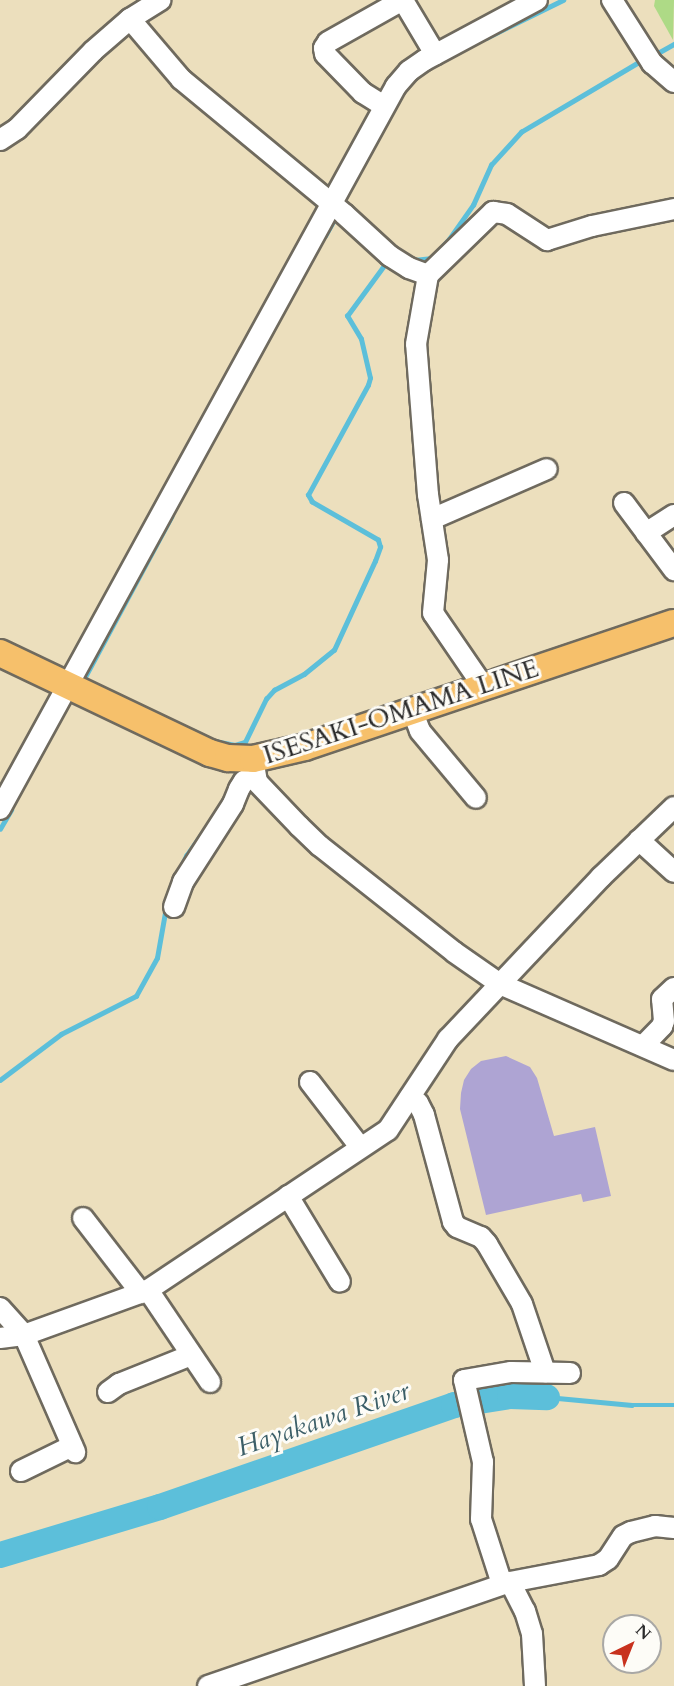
<!DOCTYPE html>
<html>
<head>
<meta charset="utf-8">
<style>
  body { margin:0 }
  #map { position:relative; width:674px; height:1686px; overflow:hidden; background:#ecdfbd; font-family:Cardo,serif }
  div>[style] { position:absolute }
  [style*='--x'] { left:calc(var(--x)*1px); top:calc(var(--y)*1px); width:calc(var(--w)*1px); rotate:calc(var(--a)*1deg) }
  .green>* { inset:0; background:#aeda86 }
  .stream>* { height:4.5px; margin:-2.25px; padding:0 2.25px; transform-origin:2.25px; border-radius:2.25px; background:#5cbfda }
  .river>* { height:26px; margin:-13px; padding:0 13px; transform-origin:13px; border-radius:13px; background:#5cbfda }
  .building>* { inset:0; background:#aea4d3 }
  .roads { filter:drop-shadow(2px 0 #6f6a5e) drop-shadow(-2px 0 #6f6a5e) drop-shadow(0 2px #6f6a5e) drop-shadow(0 -2px #6f6a5e) }
  .minor>* { height:20px; margin:-10px; padding:0 10px; transform-origin:10px; border-radius:10px; background:#fff }
  .major>* { height:26px; margin:-13px; padding:0 13px; transform-origin:13px; border-radius:13px; background:#f6c06b }
  span { translate:-50% -50%; white-space:nowrap; text-align:center; line-height:1.15; -webkit-text-stroke:6px #fdfcf7; paint-order:stroke }
  .street-label { font-size:26px; color:#2b2b2b }
  .water-label { font-size:27px; color:#3c5f68; font-style:italic }
  .north { position:absolute; left:602px; top:1614px; width:60px; height:60px; box-sizing:border-box; background:#fdfcf7; border:2px solid #a9a8a5; border-radius:50%; rotate:43deg; font-size:16px; font-weight:700; line-height:24px; text-align:center; color:#2b2b2b }
  .north::after { content:''; display:block; margin:auto; width:21px; height:27px; background:#c8321e; clip-path:polygon(50% 0,100% 100%,50% 72%,0 100%) }
</style>
</head>
<body>
<div id="map">
  <div class="green">
    <i style="clip-path:polygon(655px 0,674px 0,673px 40px,654px 6px)"></i>
  </div>
  <div class="stream">
    <i style="--x:486;--y:38;--w:86;--a:-26.3"></i>
    <i style="--x:656;--y:54;--w:21;--a:-29"></i>
    <i style="--x:325;--y:236;--w:18;--a:-61"></i>
    <i style="--x:414;--y:260;--w:18;--a:-6"></i>
    <i style="--x:432;--y:258;--w:25;--a:-48"></i>
    <i style="--x:449;--y:239;--w:42;--a:-54.8"></i>
    <i style="--x:473;--y:205;--w:44;--a:-65.8"></i>
    <i style="--x:491;--y:165;--w:45;--a:-47.7"></i>
    <i style="--x:521;--y:132;--w:137;--a:-30.7"></i>
    <i style="--x:85;--y:677;--w:182;--a:-61.7"></i>
    <i style="--x:192;--y:730;--w:25;--a:26"></i>
    <i style="--x:215;--y:741;--w:20;--a:11"></i>
    <i style="--x:235;--y:745;--w:10;--a:-17"></i>
    <i style="--x:245;--y:742;--w:48;--a:-64"></i>
    <i style="--x:266;--y:699;--w:12;--a:-48"></i>
    <i style="--x:274;--y:690;--w:34;--a:-28"></i>
    <i style="--x:304;--y:674;--w:38;--a:-39"></i>
    <i style="--x:334;--y:650;--w:98;--a:-65.3"></i>
    <i style="--x:375;--y:561;--w:15;--a:-70"></i>
    <i style="--x:380;--y:547;--w:7;--a:-106"></i>
    <i style="--x:378;--y:540;--w:76;--a:-150.1"></i>
    <i style="--x:312;--y:502;--w:8;--a:-120"></i>
    <i style="--x:308;--y:495;--w:125;--a:-61.4"></i>
    <i style="--x:368;--y:385;--w:7;--a:-74"></i>
    <i style="--x:370;--y:378;--w:40;--a:-103"></i>
    <i style="--x:361;--y:339;--w:27;--a:-121"></i>
    <i style="--x:347;--y:316;--w:66;--a:-53.7"></i>
    <i style="--x:230;--y:787;--w:13;--a:-67"></i>
    <i style="--x:0;--y:829;--w:22;--a:-60"></i>
    <i style="--x:179;--y:871;--w:17;--a:-65"></i>
    <i style="--x:186;--y:856;--w:38;--a:-55"></i>
    <i style="--x:0;--y:1080;--w:76;--a:-37"></i>
    <i style="--x:61;--y:1034;--w:84;--a:-26.9"></i>
    <i style="--x:136;--y:996;--w:43;--a:-61.1"></i>
    <i style="--x:157;--y:958;--w:52;--a:-80"></i>
    <i style="--x:547;--y:1397;--w:85;--a:5.4"></i>
    <i style="--x:632;--y:1405;--w:42;--a:0"></i>
  </div>
  <div class="river">
    <i style="--x:0;--y:1555;--w:167;--a:-16.7"></i>
    <i style="--x:160;--y:1507;--w:311;--a:-19.1"></i>
    <i style="--x:454;--y:1405;--w:57;--a:-9.1"></i>
    <i style="--x:510;--y:1396;--w:37;--a:2"></i>
  </div>
  <div class="building">
    <i style="clip-path:polygon(506px 1056px,530px 1067px,537px 1078px,554px 1136px,595px 1127px,611px 1196px,583px 1202px,581px 1194px,486px 1215px,460px 1109px,461px 1093px,464px 1080px,471px 1069px,481px 1061px)"></i>
  </div>
  <div class="roads">
    <div class="minor">
      <i style="--x:612;--y:0;--w:75;--a:57.6"></i>
      <i style="--x:652;--y:63;--w:29;--a:41"></i>
      <i style="--x:130;--y:19;--w:79;--a:49.6"></i>
      <i style="--x:181;--y:79;--w:212;--a:39.6"></i>
      <i style="--x:344;--y:214;--w:62;--a:42.4"></i>
      <i style="--x:390;--y:256;--w:22;--a:32"></i>
      <i style="--x:409;--y:268;--w:20;--a:20"></i>
      <i style="--x:384;--y:106;--w:25;--a:-148"></i>
      <i style="--x:363;--y:93;--w:54;--a:-134.3"></i>
      <i style="--x:325;--y:54;--w:6;--a:-99"></i>
      <i style="--x:324;--y:48;--w:7;--a:-56"></i>
      <i style="--x:328;--y:42;--w:81;--a:-29.4"></i>
      <i style="--x:399;--y:2;--w:5;--a:0"></i>
      <i style="--x:404;--y:2;--w:61;--a:59.2"></i>
      <i style="--x:0;--y:140;--w:20;--a:-33"></i>
      <i style="--x:17;--y:129;--w:109;--a:-45.7"></i>
      <i style="--x:93;--y:51;--w:49;--a:-40.9"></i>
      <i style="--x:130;--y:19;--w:36;--a:-32"></i>
      <i style="--x:624;--y:503;--w:84;--a:53.3"></i>
      <i style="--x:432;--y:519;--w:125;--a:-23.5"></i>
      <i style="--x:646;--y:533;--w:33;--a:-33"></i>
      <i style="--x:483;--y:686;--w:88;--a:-124.4"></i>
      <i style="--x:433;--y:613;--w:53;--a:-84.6"></i>
      <i style="--x:438;--y:560;--w:66;--a:-98.7"></i>
      <i style="--x:428;--y:495;--w:151;--a:-94.5"></i>
      <i style="--x:416;--y:344;--w:70;--a:-80.1"></i>
      <i style="--x:428;--y:275;--w:91;--a:-44.1"></i>
      <i style="--x:493;--y:212;--w:14;--a:8"></i>
      <i style="--x:507;--y:214;--w:48;--a:33"></i>
      <i style="--x:547;--y:240;--w:47;--a:-17.3"></i>
      <i style="--x:592;--y:226;--w:84;--a:-11.7"></i>
      <i style="--x:412;--y:710;--w:22;--a:69"></i>
      <i style="--x:420;--y:731;--w:87;--a:50.1"></i>
      <i style="--x:253;--y:759;--w:23;--a:80"></i>
      <i style="--x:257;--y:782;--w:61;--a:46.3"></i>
      <i style="--x:299;--y:826;--w:29;--a:44"></i>
      <i style="--x:320;--y:846;--w:171;--a:38.3"></i>
      <i style="--x:454;--y:952;--w:56;--a:34.8"></i>
      <i style="--x:500;--y:984;--w:190;--a:23.6"></i>
      <i style="--x:0;--y:809;--w:824;--a:-61.29"></i>
      <i style="--x:396;--y:86;--w:20;--a:-49"></i>
      <i style="--x:409;--y:71;--w:19;--a:-35"></i>
      <i style="--x:425;--y:60;--w:127;--a:-28.2"></i>
      <i style="--x:639;--y:840;--w:47;--a:42.4"></i>
      <i style="--x:174;--y:907;--w:27;--a:-70"></i>
      <i style="--x:183;--y:882;--w:93;--a:-57.3"></i>
      <i style="--x:233;--y:804;--w:16;--a:-68"></i>
      <i style="--x:239;--y:789;--w:9;--a:-58"></i>
      <i style="--x:244;--y:781;--w:12;--a:-31"></i>
      <i style="--x:643;--y:1046;--w:28;--a:-46"></i>
      <i style="--x:662;--y:1026;--w:5;--a:-68"></i>
      <i style="--x:664;--y:1021;--w:22;--a:-95"></i>
      <i style="--x:662;--y:999;--w:16;--a:-43"></i>
      <i style="--x:310;--y:1082;--w:82;--a:52.4"></i>
      <i style="--x:410;--y:1097;--w:10;--a:37"></i>
      <i style="--x:418;--y:1103;--w:13;--a:63"></i>
      <i style="--x:424;--y:1115;--w:111;--a:74.8"></i>
      <i style="--x:453;--y:1222;--w:6;--a:51"></i>
      <i style="--x:457;--y:1227;--w:26;--a:23"></i>
      <i style="--x:481;--y:1237;--w:9;--a:49"></i>
      <i style="--x:487;--y:1244;--w:69;--a:59.7"></i>
      <i style="--x:522;--y:1304;--w:72;--a:71.3"></i>
      <i style="--x:288;--y:1196;--w:100;--a:58.8"></i>
      <i style="--x:83;--y:1218;--w:95;--a:52.3"></i>
      <i style="--x:148;--y:1290;--w:111;--a:56"></i>
      <i style="--x:0;--y:1308;--w:36;--a:48"></i>
      <i style="--x:24;--y:1335;--w:128;--a:66.4"></i>
      <i style="--x:0;--y:1338;--w:24;--a:-7"></i>
      <i style="--x:24;--y:1335;--w:132;--a:-19.9"></i>
      <i style="--x:148;--y:1290;--w:288;--a:-33.7"></i>
      <i style="--x:388;--y:1130;--w:109;--a:-56.6"></i>
      <i style="--x:448;--y:1039;--w:223;--a:-46.6"></i>
      <i style="--x:601;--y:877;--w:101;--a:-43.8"></i>
      <i style="--x:108;--y:1392;--w:14;--a:-36"></i>
      <i style="--x:119;--y:1384;--w:78;--a:-21.9"></i>
      <i style="--x:21;--y:1471;--w:57;--a:-26.1"></i>
      <i style="--x:510;--y:1582;--w:33;--a:63"></i>
      <i style="--x:525;--y:1611;--w:24;--a:73"></i>
      <i style="--x:532;--y:1634;--w:52;--a:86.7"></i>
      <i style="--x:502;--y:1584;--w:68;--a:-107.9"></i>
      <i style="--x:481;--y:1519;--w:57;--a:-88"></i>
      <i style="--x:483;--y:1462;--w:84;--a:-103"></i>
      <i style="--x:464;--y:1380;--w:48;--a:-9.7"></i>
      <i style="--x:511;--y:1372;--w:59;--a:1"></i>
      <i style="--x:208;--y:1686;--w:319;--a:-19"></i>
      <i style="--x:510;--y:1582;--w:91;--a:-10.8"></i>
      <i style="--x:599;--y:1565;--w:11;--a:-34"></i>
      <i style="--x:608;--y:1559;--w:27;--a:-57"></i>
      <i style="--x:623;--y:1536;--w:9;--a:-27"></i>
      <i style="--x:631;--y:1532;--w:25;--a:-14"></i>
      <i style="--x:655;--y:1526;--w:19;--a:6"></i>
    </div>
    <div class="major">
      <i style="--x:0;--y:653;--w:233;--a:25.5"></i>
      <i style="--x:210;--y:753;--w:19;--a:16"></i>
      <i style="--x:228;--y:758;--w:25;--a:2"></i>
      <i style="--x:253;--y:759;--w:53;--a:-13"></i>
      <i style="--x:305;--y:747;--w:389;--a:-18.6"></i>
    </div>
  </div>
  <div class="street-label">
    <span style="left:401px;top:712px;rotate:-18deg">ISESAKI-OMAMA LINE</span>
  </div>
  <div class="water-label">
    <span style="left:323px;top:1419px;rotate:-19deg">Hayakawa River</span>
  </div>
  <div class="north">N</div>
</div>
</body>
</html>
